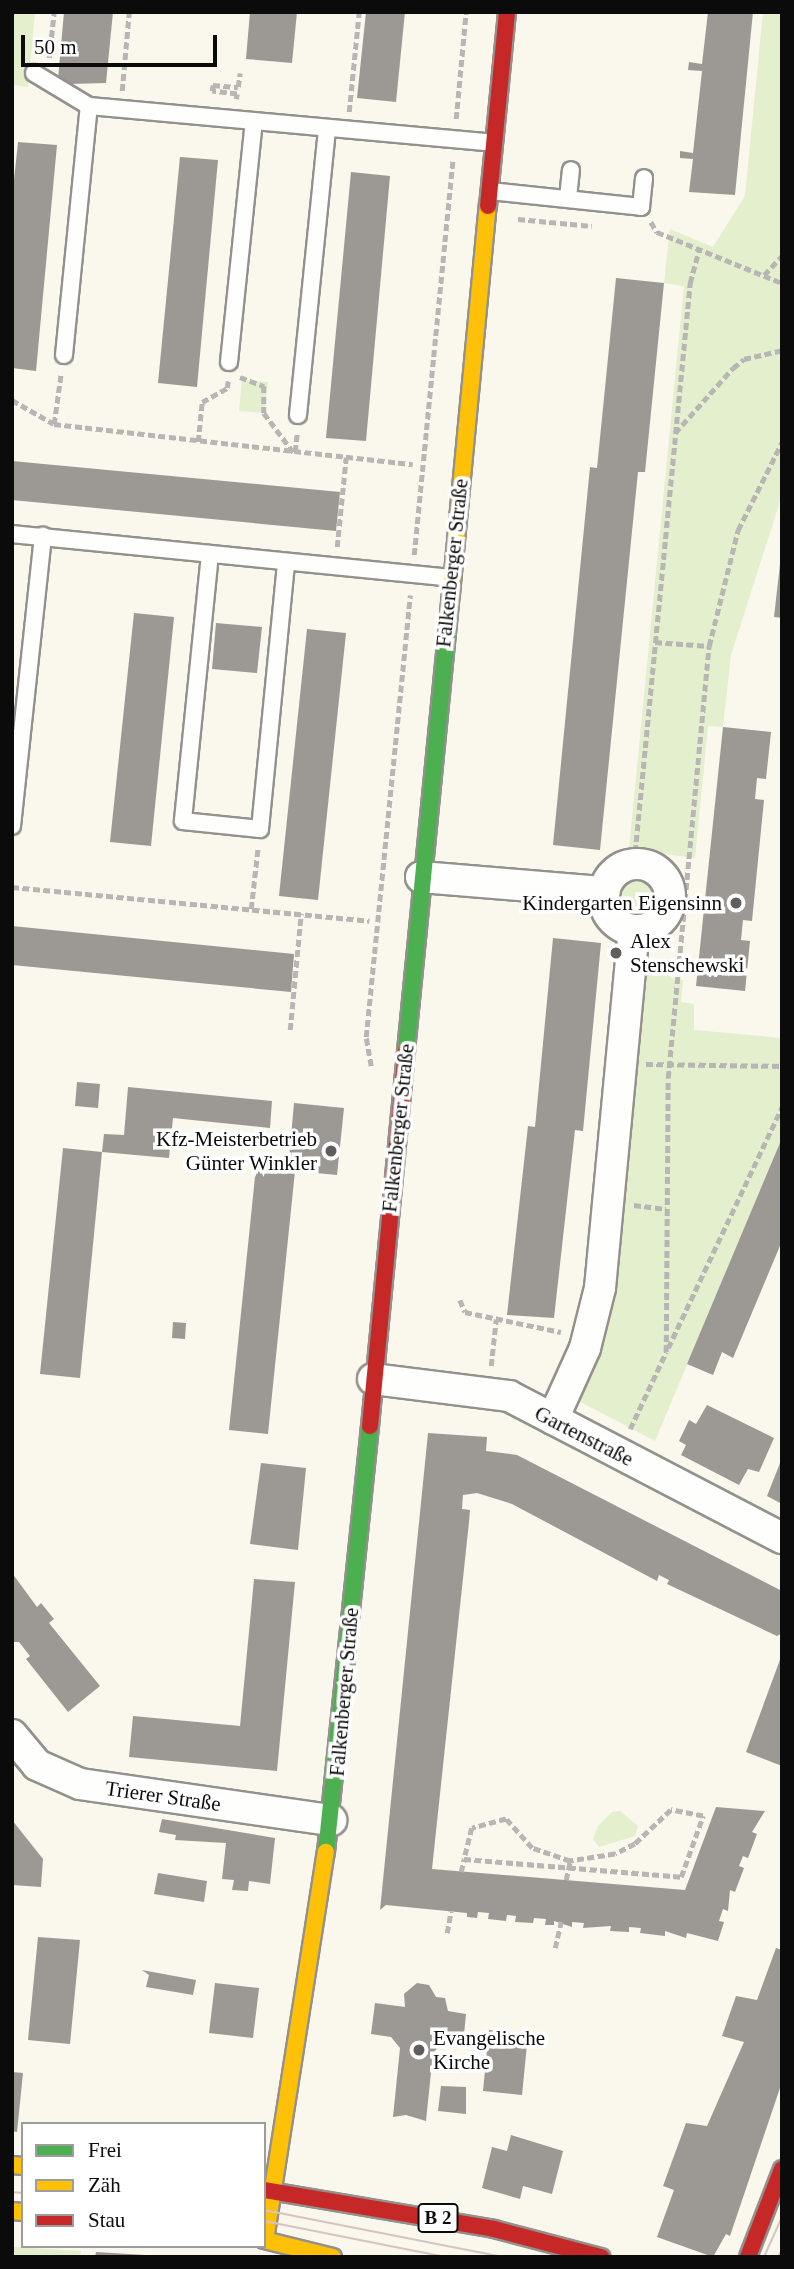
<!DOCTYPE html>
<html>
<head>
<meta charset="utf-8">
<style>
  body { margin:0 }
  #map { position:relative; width:794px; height:2269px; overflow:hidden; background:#faf7ed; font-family:Georgia,serif }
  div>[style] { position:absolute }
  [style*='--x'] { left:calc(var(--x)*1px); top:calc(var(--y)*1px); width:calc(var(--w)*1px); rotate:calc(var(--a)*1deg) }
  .green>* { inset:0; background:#e3efcd }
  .round { border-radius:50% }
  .building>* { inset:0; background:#9c9994 }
  .path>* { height:4.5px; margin-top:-2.25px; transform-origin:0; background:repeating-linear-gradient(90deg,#b7b6b5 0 7px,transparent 0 10.5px) }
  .roads { filter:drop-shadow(2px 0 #93918d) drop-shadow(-2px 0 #93918d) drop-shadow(0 2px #93918d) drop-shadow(0 -2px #93918d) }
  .lane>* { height:16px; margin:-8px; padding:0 8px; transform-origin:8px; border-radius:8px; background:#fefefc }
  .street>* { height:30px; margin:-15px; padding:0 15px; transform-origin:15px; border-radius:15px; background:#fefefc }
  .street>.ring { margin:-15px; padding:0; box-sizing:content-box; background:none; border:30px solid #fefefc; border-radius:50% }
  .fast>* { height:16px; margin:-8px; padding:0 8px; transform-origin:8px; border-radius:8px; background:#4caf50 }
  .slow>* { height:16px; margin:-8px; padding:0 8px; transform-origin:8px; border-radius:8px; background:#ffc107 }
  .jam>* { height:16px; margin:-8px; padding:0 8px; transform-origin:8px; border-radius:8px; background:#c62828 }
  .tram>* { height:2px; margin:-1px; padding:0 1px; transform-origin:1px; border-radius:1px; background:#d6c4c4 }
  .dots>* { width:19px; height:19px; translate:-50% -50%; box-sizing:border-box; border:4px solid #fff; border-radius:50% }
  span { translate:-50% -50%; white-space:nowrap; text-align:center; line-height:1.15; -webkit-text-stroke:7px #fff; paint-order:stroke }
  .shield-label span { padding:2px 5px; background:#fff; border:2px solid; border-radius:5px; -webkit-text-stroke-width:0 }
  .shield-label { font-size:19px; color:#0b0b0b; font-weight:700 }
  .street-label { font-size:21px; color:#0b0b0b }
  .poi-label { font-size:21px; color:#0b0b0b }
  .right { translate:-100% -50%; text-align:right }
  .left { translate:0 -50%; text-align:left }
  .frame { position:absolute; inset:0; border:14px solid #0b0b0b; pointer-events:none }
  .legend { position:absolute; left:21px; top:2122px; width:245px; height:126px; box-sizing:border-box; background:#fff; border:2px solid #9d9d9d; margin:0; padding:9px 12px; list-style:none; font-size:21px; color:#0b0b0b }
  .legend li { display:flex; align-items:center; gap:14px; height:35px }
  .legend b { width:35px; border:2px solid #9d9d9d }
  .scale { position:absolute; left:21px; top:35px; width:196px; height:32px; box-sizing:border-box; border:4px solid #0b0b0b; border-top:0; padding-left:9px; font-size:21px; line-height:24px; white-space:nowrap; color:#0b0b0b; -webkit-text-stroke:5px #fff; paint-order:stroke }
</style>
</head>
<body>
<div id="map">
  <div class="green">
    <i style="clip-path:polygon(12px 12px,35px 12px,28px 87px,12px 85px)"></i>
    <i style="clip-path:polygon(763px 12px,782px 12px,782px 495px,731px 655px,723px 727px,708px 726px,695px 858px,629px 849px,684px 286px,664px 283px,670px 229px,713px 247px,745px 196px)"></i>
    <i style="clip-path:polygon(242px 380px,268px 382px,264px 413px,239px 411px)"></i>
    <i class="round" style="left:614px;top:873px;width:46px;height:46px"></i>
    <i style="clip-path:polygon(638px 961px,655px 962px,672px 978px,683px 980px,681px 1002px,694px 1004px,694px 1030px,782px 1038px,782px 1138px,655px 1441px,573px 1398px)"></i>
    <i style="clip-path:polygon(620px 1811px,638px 1826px,635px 1836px,599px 1847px,593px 1839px,598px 1826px,612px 1812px)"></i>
    <i style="clip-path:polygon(12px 2247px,81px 2251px,80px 2257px,12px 2257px)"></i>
  </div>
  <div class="building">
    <i style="clip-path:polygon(64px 12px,113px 12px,106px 83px,70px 84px,58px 79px)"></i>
    <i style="clip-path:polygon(250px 12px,297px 12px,292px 63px,246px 59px)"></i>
    <i style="clip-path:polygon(366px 12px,405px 12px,396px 102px,357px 98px)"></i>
    <i style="clip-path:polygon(708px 12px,753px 12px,735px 195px,689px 192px,693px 159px,680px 158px,680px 151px,693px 153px,702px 71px,688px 70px,689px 62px,702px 64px)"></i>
    <i style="clip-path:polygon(18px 142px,57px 145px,36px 371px,12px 368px,12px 199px)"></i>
    <i style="clip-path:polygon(180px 157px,218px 160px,197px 387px,158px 383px)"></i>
    <i style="clip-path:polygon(351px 172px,390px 176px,366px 441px,326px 438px)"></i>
    <i style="clip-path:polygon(616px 278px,664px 283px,645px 472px,638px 472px,600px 850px,553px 845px,590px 467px,597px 468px)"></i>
    <i style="clip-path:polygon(12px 461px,340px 492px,336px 531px,12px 500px)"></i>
    <i style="clip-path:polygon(780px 564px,782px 564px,782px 618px,774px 617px)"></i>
    <i style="clip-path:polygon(134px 613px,174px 617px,151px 846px,110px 842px)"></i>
    <i style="clip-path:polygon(216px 623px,262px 627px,257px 673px,212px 669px)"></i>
    <i style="clip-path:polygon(307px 629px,346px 633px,318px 900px,279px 896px)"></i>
    <i style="clip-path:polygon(723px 727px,771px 732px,766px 779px,757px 778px,755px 799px,764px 800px,752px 921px,743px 920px,741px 940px,750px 941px,745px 991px,696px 986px)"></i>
    <i style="clip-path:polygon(12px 926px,294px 954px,291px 992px,12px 965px)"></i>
    <i style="clip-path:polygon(553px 938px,601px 943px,583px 1131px,575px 1130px,554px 1318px,507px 1315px,528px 1126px,535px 1127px)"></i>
    <i style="clip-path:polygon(77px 1082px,100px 1084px,98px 1108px,75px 1106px)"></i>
    <i style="clip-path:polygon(128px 1087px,272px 1101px,270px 1128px,173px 1118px,169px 1158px,102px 1152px,104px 1134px,124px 1135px)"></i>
    <i style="clip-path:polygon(294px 1103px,344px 1108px,337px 1175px,295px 1171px,268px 1434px,229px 1430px,256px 1167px,288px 1170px)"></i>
    <i style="clip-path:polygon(782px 1138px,782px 1241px,733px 1358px,722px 1352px,713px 1375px,687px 1364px)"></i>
    <i style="clip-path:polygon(63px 1148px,102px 1152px,80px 1378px,40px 1374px)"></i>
    <i style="clip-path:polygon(173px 1322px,186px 1323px,185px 1339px,172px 1338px)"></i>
    <i style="clip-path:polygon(707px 1405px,774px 1438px,759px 1472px,748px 1469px,739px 1485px,681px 1455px,686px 1445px,679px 1441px,689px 1420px,696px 1424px)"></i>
    <i style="clip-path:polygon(428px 1433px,487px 1437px,486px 1451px,517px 1455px,782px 1591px,782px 1633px,777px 1636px,667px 1584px,669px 1580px,659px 1575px,657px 1581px,512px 1504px,477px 1493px,463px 1495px,462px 1509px,470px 1510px,469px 1522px,432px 1869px,685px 1890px,716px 1807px,765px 1811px,752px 1832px,757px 1834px,748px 1858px,743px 1856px,739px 1866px,744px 1868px,735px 1892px,730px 1890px,728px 1911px,723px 1909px,719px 1921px,724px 1922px,718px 1941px,687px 1933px,686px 1938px,665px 1931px,665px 1936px,640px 1933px,641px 1928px,629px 1927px,629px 1932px,610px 1931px,611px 1926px,583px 1928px,584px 1923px,572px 1922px,572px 1927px,554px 1921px,554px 1925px,545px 1925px,546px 1919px,534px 1918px,533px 1923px,515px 1922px,516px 1916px,507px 1915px,506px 1921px,488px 1919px,489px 1913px,478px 1912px,477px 1918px,467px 1917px,467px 1913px,386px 1905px,380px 1910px)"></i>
    <i style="clip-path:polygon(782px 1458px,782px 1504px,767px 1496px)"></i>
    <i style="clip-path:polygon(261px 1463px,306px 1468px,298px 1550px,250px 1544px)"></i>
    <i style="clip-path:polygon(12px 1573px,37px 1607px,41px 1603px,54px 1619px,49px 1623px,100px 1686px,68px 1712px,26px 1659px,30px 1656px,19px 1642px,12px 1642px)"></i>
    <i style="clip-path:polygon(254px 1579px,295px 1582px,277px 1771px,129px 1757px,133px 1716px,240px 1726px)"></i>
    <i style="clip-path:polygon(781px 1657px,782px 1657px,782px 1766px,746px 1752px)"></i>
    <i style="clip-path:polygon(162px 1819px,275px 1838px,270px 1884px,249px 1881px,248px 1891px,232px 1890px,234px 1880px,222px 1879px,226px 1843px,175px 1840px,176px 1835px,159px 1832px)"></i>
    <i style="clip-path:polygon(12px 1820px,43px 1859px,41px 1887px,12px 1885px)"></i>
    <i style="clip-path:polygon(158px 1873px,207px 1881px,204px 1902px,154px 1894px)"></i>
    <i style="clip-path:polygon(38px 1937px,80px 1940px,70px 2044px,28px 2040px)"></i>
    <i style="clip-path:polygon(776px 1948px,782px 1950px,782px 2082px,730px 2236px,726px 2234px,713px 2257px,657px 2237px,674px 2190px,663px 2186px,686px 2123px,707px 2126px,744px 2042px,722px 2036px,736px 1996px,757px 2000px)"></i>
    <i style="clip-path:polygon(142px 1970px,196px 1980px,193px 1995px,146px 1987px,149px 1975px)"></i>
    <i style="clip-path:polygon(215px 1983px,259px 1988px,253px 2038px,209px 2033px)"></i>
    <i style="clip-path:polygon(417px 1983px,429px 1985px,436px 1997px,445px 1998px,448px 2011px,466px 2014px,463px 2045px,443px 2042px,433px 2053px,426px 2121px,406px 2115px,393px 2117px,400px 2048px,391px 2037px,371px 2034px,375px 2003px,405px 2007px,404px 1994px)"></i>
    <i style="clip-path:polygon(489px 2030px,528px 2034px,522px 2095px,483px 2091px)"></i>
    <i style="clip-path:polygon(12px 2072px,23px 2073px,17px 2132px,12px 2131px)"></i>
    <i style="clip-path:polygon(441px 2086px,466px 2087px,466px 2114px,438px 2111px)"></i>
    <i style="clip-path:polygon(511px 2135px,563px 2151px,552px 2194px,523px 2186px,520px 2199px,482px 2188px,492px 2147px,507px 2151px)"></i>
    <i style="clip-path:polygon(96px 2252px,145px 2255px,145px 2257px,95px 2257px)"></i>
  </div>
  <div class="path">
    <i style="--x:49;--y:58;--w:46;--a:-83.8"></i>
    <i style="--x:122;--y:91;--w:79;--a:-84.9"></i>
    <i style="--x:236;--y:99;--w:5;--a:-79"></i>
    <i style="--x:237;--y:94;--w:25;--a:-173"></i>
    <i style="--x:212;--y:91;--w:6;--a:-81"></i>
    <i style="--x:213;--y:85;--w:25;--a:5"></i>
    <i style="--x:238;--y:87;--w:14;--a:-82"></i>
    <i style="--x:349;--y:112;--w:100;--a:-84.3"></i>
    <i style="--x:456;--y:119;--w:107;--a:-84.7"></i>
    <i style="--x:518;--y:219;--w:74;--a:5.4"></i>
    <i style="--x:651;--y:222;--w:12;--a:59"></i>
    <i style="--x:657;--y:232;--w:135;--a:22.2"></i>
    <i style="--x:764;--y:275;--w:26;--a:-47"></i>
    <i style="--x:240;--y:377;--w:26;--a:21"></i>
    <i style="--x:264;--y:386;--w:27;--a:90"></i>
    <i style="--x:264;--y:413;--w:50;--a:53.1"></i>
    <i style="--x:12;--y:400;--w:48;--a:29.7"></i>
    <i style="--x:54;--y:424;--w:361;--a:6.4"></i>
    <i style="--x:54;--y:424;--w:51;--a:-82.2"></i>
    <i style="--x:675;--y:433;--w:87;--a:-48.3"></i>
    <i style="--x:733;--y:368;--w:14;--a:-39"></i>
    <i style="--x:744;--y:359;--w:39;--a:-13"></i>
    <i style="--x:198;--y:442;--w:40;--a:-84.3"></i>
    <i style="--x:202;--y:402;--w:29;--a:-29"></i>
    <i style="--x:227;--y:388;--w:7;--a:-82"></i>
    <i style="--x:295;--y:452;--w:19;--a:-84"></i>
    <i style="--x:337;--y:547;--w:90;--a:-84.3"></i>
    <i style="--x:414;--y:555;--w:398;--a:-84.4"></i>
    <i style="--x:655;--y:642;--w:54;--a:4.2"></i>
    <i style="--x:635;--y:852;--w:572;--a:-84.48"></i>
    <i style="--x:690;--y:283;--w:35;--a:-75"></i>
    <i style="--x:12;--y:887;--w:359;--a:5.4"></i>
    <i style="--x:251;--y:909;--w:62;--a:-83.6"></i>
    <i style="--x:290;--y:1030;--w:117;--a:-84.6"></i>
    <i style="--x:646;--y:1064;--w:136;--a:0.8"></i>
    <i style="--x:371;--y:1066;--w:29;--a:-100"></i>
    <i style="--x:366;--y:1037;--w:444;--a:-84.3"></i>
    <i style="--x:634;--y:1205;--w:32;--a:7"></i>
    <i style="--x:460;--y:1300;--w:13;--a:67"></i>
    <i style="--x:465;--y:1312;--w:98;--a:11.8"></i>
    <i style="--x:668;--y:1348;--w:267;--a:-64.7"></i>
    <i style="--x:491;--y:1366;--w:47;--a:-83.9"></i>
    <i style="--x:630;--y:1429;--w:85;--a:-64.9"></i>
    <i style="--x:666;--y:1352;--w:274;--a:-89.6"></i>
    <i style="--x:668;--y:1078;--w:434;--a:-84.6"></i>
    <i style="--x:709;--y:646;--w:120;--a:-76"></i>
    <i style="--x:738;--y:530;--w:98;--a:-63.4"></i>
    <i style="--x:461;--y:1872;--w:13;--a:-77"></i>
    <i style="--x:464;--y:1859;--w:218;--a:4.7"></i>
    <i style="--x:681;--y:1877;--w:65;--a:-70.2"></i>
    <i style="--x:703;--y:1816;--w:33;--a:-169"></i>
    <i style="--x:671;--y:1810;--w:50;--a:136.6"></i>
    <i style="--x:635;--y:1844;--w:22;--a:153"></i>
    <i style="--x:615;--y:1854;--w:46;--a:171.2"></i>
    <i style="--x:570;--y:1861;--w:40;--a:-161.1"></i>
    <i style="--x:532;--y:1848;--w:39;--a:-132"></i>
    <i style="--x:506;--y:1819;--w:35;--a:165"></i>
    <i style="--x:472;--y:1828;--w:32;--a:104"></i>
    <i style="--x:566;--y:1880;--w:19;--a:-78"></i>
    <i style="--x:447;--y:1933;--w:22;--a:-80"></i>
    <i style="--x:555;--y:1948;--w:27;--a:-77"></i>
  </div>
  <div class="roads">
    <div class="lane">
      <i style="--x:34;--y:73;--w:64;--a:31"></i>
      <i style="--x:89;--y:106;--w:406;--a:5.2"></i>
      <i style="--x:490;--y:191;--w:152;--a:6"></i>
      <i style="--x:641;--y:207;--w:29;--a:-84"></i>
      <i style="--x:568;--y:198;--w:28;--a:-84"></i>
      <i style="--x:64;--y:355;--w:250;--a:-84.3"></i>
      <i style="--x:229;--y:362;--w:241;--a:-84.1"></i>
      <i style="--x:298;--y:415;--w:287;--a:-84.2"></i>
      <i style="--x:12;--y:534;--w:441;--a:5.7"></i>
      <i style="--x:210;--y:554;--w:268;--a:95.8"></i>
      <i style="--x:183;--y:821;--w:77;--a:5.9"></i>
      <i style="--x:260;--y:829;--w:267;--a:-84.4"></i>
      <i style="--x:12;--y:826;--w:292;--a:-83.9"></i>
    </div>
    <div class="street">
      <i class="ring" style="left:604px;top:864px;width:36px;height:36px"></i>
      <i style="--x:421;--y:877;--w:184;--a:4.7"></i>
      <i style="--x:373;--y:1379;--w:137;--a:7.1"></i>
      <i style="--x:509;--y:1396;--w:308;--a:27.5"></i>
      <i style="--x:553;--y:1419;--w:78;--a:-65.7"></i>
      <i style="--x:585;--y:1348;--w:62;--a:-76"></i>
      <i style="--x:600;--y:1288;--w:359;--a:-84.6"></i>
      <i style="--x:12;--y:1735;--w:39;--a:50"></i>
      <i style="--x:37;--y:1765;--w:47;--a:23.8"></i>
      <i style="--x:80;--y:1784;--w:254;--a:8.2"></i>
    </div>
    <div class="fast">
      <i style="--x:406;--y:1051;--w:459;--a:-84.4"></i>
      <i style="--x:326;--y:1852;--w:428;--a:-84.1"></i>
    </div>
    <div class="slow">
      <i style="--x:451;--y:594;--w:390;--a:-84.6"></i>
      <i style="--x:12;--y:2165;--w:11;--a:5"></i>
      <i style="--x:12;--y:2211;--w:11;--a:5"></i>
      <i style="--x:264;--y:2240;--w:71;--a:13.8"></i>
      <i style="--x:265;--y:2240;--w:393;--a:-81.1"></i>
    </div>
    <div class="jam">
      <i style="--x:488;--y:206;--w:195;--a:-84.4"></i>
      <i style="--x:370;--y:1426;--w:377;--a:-84.5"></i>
      <i style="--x:264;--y:2190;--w:233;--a:9.6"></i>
      <i style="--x:494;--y:2229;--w:111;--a:14.7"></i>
      <i style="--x:748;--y:2257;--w:94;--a:-68.9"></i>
    </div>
  </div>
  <div class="tram">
    <i style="--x:12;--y:2192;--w:11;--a:5"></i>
    <i style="--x:264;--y:2210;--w:245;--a:11.1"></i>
    <i style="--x:264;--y:2221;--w:185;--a:11.2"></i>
    <i style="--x:764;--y:2257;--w:44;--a:-65.8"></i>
    <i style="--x:778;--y:2257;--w:9;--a:-63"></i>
  </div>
  <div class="dots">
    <i style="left:736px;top:903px;background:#5f5e5a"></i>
    <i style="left:616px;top:953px;background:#5f5e5a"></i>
    <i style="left:331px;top:1151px;background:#5f5e5a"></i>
    <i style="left:419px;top:2050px;background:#5f5e5a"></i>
  </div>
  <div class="shield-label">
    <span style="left:438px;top:2218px">B 2</span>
  </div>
  <div class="street-label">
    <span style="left:452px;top:563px;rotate:-84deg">Falkenberger Straße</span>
    <span style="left:398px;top:1128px;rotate:-84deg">Falkenberger Straße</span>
    <span style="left:584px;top:1436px;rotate:27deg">Gartenstraße</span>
    <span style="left:344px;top:1692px;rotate:-85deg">Falkenberger Straße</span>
    <span style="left:163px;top:1796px;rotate:8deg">Trierer Straße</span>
  </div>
  <div class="poi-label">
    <span class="right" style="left:722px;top:903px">Kindergarten Eigensinn</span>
    <span class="left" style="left:630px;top:953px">Alex<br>Stenschewski</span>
    <span class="right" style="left:317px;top:1151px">Kfz-Meisterbetrieb<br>Günter Winkler</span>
    <span class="left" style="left:433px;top:2050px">Evangelische<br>Kirche</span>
  </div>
  <div class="frame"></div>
  <ul class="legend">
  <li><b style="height:9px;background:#4caf50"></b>Frei</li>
  <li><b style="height:9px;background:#ffc107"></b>Zäh</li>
  <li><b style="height:9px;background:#c62828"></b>Stau</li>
  </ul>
  <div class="scale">50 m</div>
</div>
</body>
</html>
